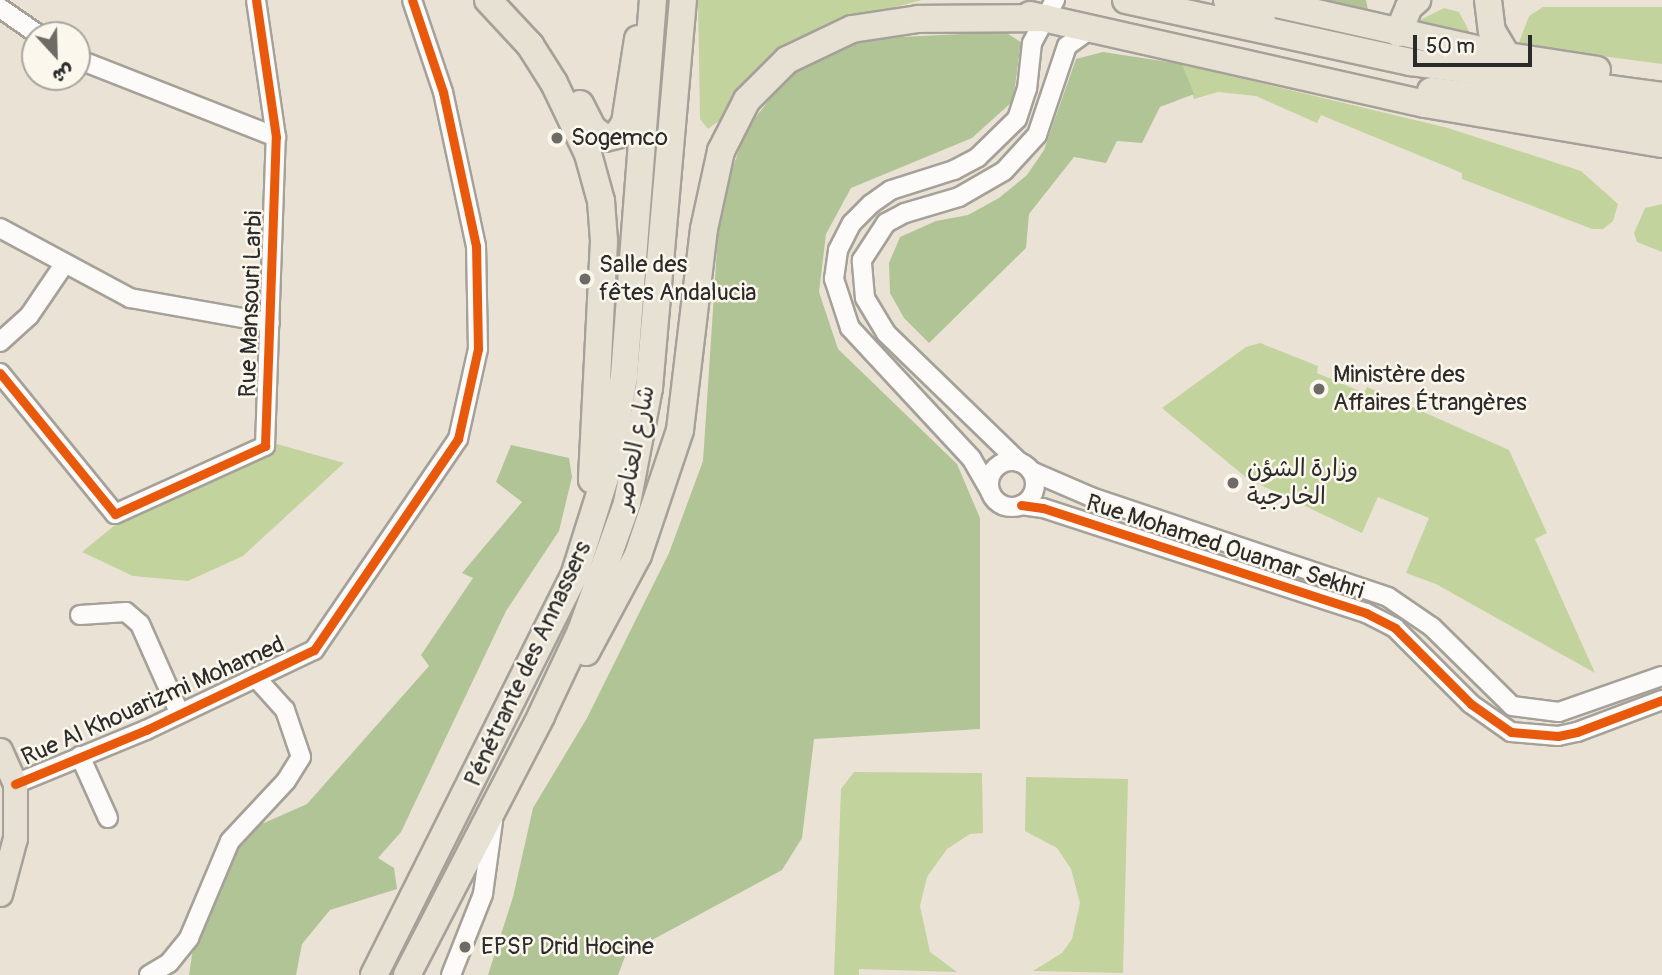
<!DOCTYPE html>
<html>
<head>
<meta charset="utf-8">
<style>
  body { margin:0 }
  #map { position:relative; width:1662px; height:975px; overflow:hidden; background:#eae3d5; font-family:Pangolin,"Playpen Sans Arabic",sans-serif }
  div>[style] { position:absolute }
  [style*='--x'] { left:calc(var(--x)*1px); top:calc(var(--y)*1px); width:calc(var(--w)*1px); rotate:calc(var(--a)*1deg) }
  .green>* { inset:0; background:#c2d39d }
  .forest>* { inset:0; background:#b0c496 }
  .roads { filter:drop-shadow(2px 0 #a5a199) drop-shadow(-2px 0 #a5a199) drop-shadow(0 2px #a5a199) drop-shadow(0 -2px #a5a199) }
  .minor>* { height:18px; margin:-9px; padding:0 9px; transform-origin:9px; border-radius:9px; background:#fcfbf9 }
  .minor>.ring { margin:-9px; padding:0; box-sizing:content-box; background:none; border:18px solid #fcfbf9; border-radius:50% }
  .major>* { height:23px; margin:-11.5px; padding:0 11.5px; transform-origin:11.5px; border-radius:11.5px; background:#e7e1d4 }
  .highway>* { height:26px; margin:-13px; padding:0 13px; transform-origin:13px; border-radius:13px; background:#e7e1d4 }
  .cycleway>* { height:9px; margin:-4.5px; padding:0 4.5px; transform-origin:4.5px; border-radius:4.5px; background:#e8590c }
  .dots>* { width:19px; height:19px; translate:-50% -50%; box-sizing:border-box; border:4px solid #fbf7ec; border-radius:50% }
  span { translate:-50% -50%; white-space:nowrap; text-align:center; line-height:1.15; -webkit-text-stroke:5px #fbf7ec; paint-order:stroke }
  .poi-label { font-size:24px; color:#2b2b2b }
  .left { translate:0 -50%; text-align:left }
  .street-label { font-size:24px; color:#2b2b2b }
  .north { position:absolute; left:21px; top:21px; width:70px; height:70px; box-sizing:border-box; background:#fbf7ec; border:2px solid #a8a59f; border-radius:50%; rotate:158deg; font-size:19px; font-weight:700; line-height:28px; text-align:center; color:#2b2b2b }
  .north::after { content:''; display:block; margin:auto; width:24px; height:32px; background:#6e6b66; clip-path:polygon(50% 0,100% 100%,50% 72%,0 100%) }
  .scale { position:absolute; left:1413px; top:35px; width:119px; height:32px; box-sizing:border-box; border:4px solid #2b2b2b; border-top:0; padding-left:9px; font-size:21px; line-height:24px; white-space:nowrap; color:#2b2b2b; -webkit-text-stroke:5px #fbf7ec; paint-order:stroke }
</style>
</head>
<body>
<div id="map">
  <div class="green">
    <i style="clip-path:polygon(698px 0,922px 0,857px 17px,708px 129px,700px 119px)"></i>
    <i style="clip-path:polygon(1543px 7px,1662px 7px,1662px 64px,1518px 45px,1529px 16px)"></i>
    <i style="clip-path:polygon(1444px 8px,1459px 12px,1471px 35px,1416px 22px)"></i>
    <i style="clip-path:polygon(1182px 64px,1448px 128px,1581px 171px,1618px 204px,1613px 221px,1603px 229px,1592px 229px,1462px 179px,1462px 173px,1321px 115px,1317px 123px,1256px 96px,1218px 92px,1194px 99px)"></i>
    <i style="clip-path:polygon(1662px 204px,1662px 252px,1637px 242px,1634px 233px,1645px 208px)"></i>
    <i style="clip-path:polygon(1260px 343px,1318px 366px,1317px 373px,1364px 393px,1367px 387px,1509px 450px,1547px 533px,1535px 539px,1595px 673px,1436px 584px,1406px 573px,1429px 518px,1378px 497px,1362px 533px,1248px 479px,1162px 408px,1246px 347px)"></i>
    <i style="clip-path:polygon(277px 444px,344px 463px,243px 556px,188px 581px,133px 576px,82px 552px,120px 521px)"></i>
    <i style="clip-path:polygon(854px 772px,982px 773px,983px 833px,970px 834px,947px 849px,927px 877px,920px 906px,930px 952px,957px 972px,859px 969px,859px 975px,834px 975px,841px 789px)"></i>
    <i style="clip-path:polygon(1026px 777px,1128px 779px,1123px 973px,1033px 971px,1062px 953px,1072px 939px,1080px 903px,1071px 869px,1057px 848px,1025px 831px)"></i>
  </div>
  <div class="forest">
    <i style="clip-path:polygon(1323px 0,1366px 0,1369px 15px)"></i>
    <i style="clip-path:polygon(1005px 32px,1021px 42px,1013px 101px,972px 138px,851px 188px,826px 234px,819px 292px,838px 349px,957px 464px,980px 518px,980px 729px,814px 739px,802px 838px,782px 870px,626px 954px,618px 975px,488px 975px,513px 897px,533px 808px,587px 718px,669px 553px,703px 461px,720px 203px,747px 128px,795px 67px,857px 39px)"></i>
    <i style="clip-path:polygon(1103px 52px,1182px 64px,1194px 94px,1160px 107px,1142px 143px,1117px 141px,1106px 163px,1074px 157px,1029px 214px,1026px 248px,929px 343px,904px 318px,890px 293px,889px 263px,900px 237px,936px 221px,968px 215px,999px 198px,1027px 175px,1044px 150px,1076px 59px)"></i>
    <i style="clip-path:polygon(511px 445px,569px 458px,572px 477px,559px 531px,506px 611px,401px 832px,378px 858px,394px 868px,397px 889px,330px 910px,302px 944px,296px 975px,189px 975px,199px 908px,242px 824px,264px 823px,307px 804px,429px 666px,421px 655px,473px 578px,462px 573px,522px 502px,496px 482px)"></i>
  </div>
  <div class="roads">
    <div class="minor">
      <i style="--x:0;--y:8;--w:47;--a:34.7"></i>
      <i style="--x:77;--y:59;--w:214;--a:21.4"></i>
      <i style="--x:0;--y:228;--w:148;--a:28.3"></i>
      <i style="--x:130;--y:298;--w:142;--a:10.1"></i>
      <i style="--x:0;--y:342;--w:39;--a:-42"></i>
      <i style="--x:29;--y:316;--w:60;--a:-55.8"></i>
      <i style="--x:0;--y:373;--w:182;--a:50.8"></i>
      <i style="--x:115;--y:514;--w:165;--a:-24.4"></i>
      <i style="--x:265;--y:446;--w:309;--a:-88"></i>
      <i style="--x:276;--y:137;--w:138;--a:-98.3"></i>
      <i class="ring" style="left:989px;top:461px;width:28px;height:28px"></i>
      <i style="--x:1019;--y:462;--w:185;--a:-135.9"></i>
      <i style="--x:886;--y:333;--w:41;--a:-121"></i>
      <i style="--x:865;--y:298;--w:38;--a:-95"></i>
      <i style="--x:862;--y:260;--w:44;--a:-57"></i>
      <i style="--x:886;--y:223;--w:21;--a:-28"></i>
      <i style="--x:905;--y:213;--w:56;--a:-16.5"></i>
      <i style="--x:959;--y:197;--w:52;--a:-30"></i>
      <i style="--x:1004;--y:171;--w:49;--a:-47.5"></i>
      <i style="--x:1037;--y:135;--w:94;--a:-71.4"></i>
      <i style="--x:1067;--y:46;--w:32;--a:-36"></i>
      <i style="--x:1031;--y:471;--w:65;--a:23.4"></i>
      <i style="--x:1091;--y:497;--w:313;--a:18.6"></i>
      <i style="--x:1388;--y:597;--w:53;--a:34.3"></i>
      <i style="--x:1432;--y:627;--w:112;--a:44.6"></i>
      <i style="--x:1512;--y:706;--w:47;--a:7.3"></i>
      <i style="--x:1559;--y:712;--w:109;--a:-19.3"></i>
      <i style="--x:989;--y:489;--w:36;--a:-120"></i>
      <i style="--x:971;--y:458;--w:178;--a:-132.9"></i>
      <i style="--x:850;--y:328;--w:52;--a:-108.1"></i>
      <i style="--x:834;--y:279;--w:29;--a:-82"></i>
      <i style="--x:838;--y:250;--w:30;--a:-63"></i>
      <i style="--x:852;--y:223;--w:27;--a:-45"></i>
      <i style="--x:871;--y:204;--w:24;--a:-35"></i>
      <i style="--x:891;--y:190;--w:66;--a:-17.6"></i>
      <i style="--x:954;--y:170;--w:27;--a:-28"></i>
      <i style="--x:978;--y:157;--w:54;--a:-44.3"></i>
      <i style="--x:1017;--y:119;--w:32;--a:-72"></i>
      <i style="--x:1027;--y:89;--w:46;--a:-83.8"></i>
      <i style="--x:1032;--y:43;--w:49;--a:-61.9"></i>
      <i style="--x:1021;--y:505;--w:22;--a:8"></i>
      <i style="--x:1043;--y:508;--w:340;--a:18"></i>
      <i style="--x:1366;--y:613;--w:33;--a:27"></i>
      <i style="--x:1395;--y:628;--w:107;--a:45"></i>
      <i style="--x:1471;--y:704;--w:49;--a:35"></i>
      <i style="--x:1511;--y:732;--w:47;--a:4.9"></i>
      <i style="--x:1558;--y:736;--w:19;--a:-12"></i>
      <i style="--x:1577;--y:732;--w:91;--a:-20.6"></i>
      <i style="--x:80;--y:615;--w:46;--a:-3.7"></i>
      <i style="--x:126;--y:612;--w:18;--a:41"></i>
      <i style="--x:140;--y:624;--w:96;--a:66.1"></i>
      <i style="--x:80;--y:756;--w:68;--a:65.7"></i>
      <i style="--x:15;--y:784;--w:142;--a:-22.4"></i>
      <i style="--x:146;--y:730;--w:186;--a:-25.5"></i>
      <i style="--x:314;--y:650;--w:255;--a:-55.7"></i>
      <i style="--x:458;--y:439;--w:92;--a:-77.5"></i>
      <i style="--x:478;--y:349;--w:103;--a:-91.1"></i>
      <i style="--x:476;--y:246;--w:157;--a:-102.1"></i>
      <i style="--x:443;--y:92;--w:97;--a:-108.6"></i>
      <i style="--x:149;--y:975;--w:23;--a:-31"></i>
      <i style="--x:169;--y:963;--w:32;--a:-51"></i>
      <i style="--x:189;--y:938;--w:105;--a:-67.1"></i>
      <i style="--x:230;--y:841;--w:82;--a:-47"></i>
      <i style="--x:286;--y:781;--w:28;--a:-58"></i>
      <i style="--x:301;--y:757;--w:50;--a:-108.8"></i>
      <i style="--x:285;--y:710;--w:42;--a:-132.1"></i>
      <i style="--x:451;--y:975;--w:87;--a:-68.4"></i>
      <i style="--x:483;--y:894;--w:74;--a:-82.2"></i>
    </div>
    <div class="major">
      <i style="--x:0;--y:750;--w:37;--a:66"></i>
      <i style="--x:15;--y:784;--w:54;--a:90"></i>
      <i style="--x:15;--y:838;--w:58;--a:105"></i>
    </div>
    <div class="highway">
      <i style="--x:488;--y:0;--w:62;--a:47"></i>
      <i style="--x:530;--y:45;--w:45;--a:57.7"></i>
      <i style="--x:554;--y:83;--w:79;--a:64.4"></i>
      <i style="--x:588;--y:154;--w:49;--a:74.5"></i>
      <i style="--x:601;--y:201;--w:40;--a:85.7"></i>
      <i style="--x:604;--y:241;--w:239;--a:92.9"></i>
      <i style="--x:1126;--y:0;--w:292;--a:12.3"></i>
      <i style="--x:1411;--y:62;--w:253;--a:7.7"></i>
      <i style="--x:1227;--y:0;--w:41;--a:31"></i>
      <i style="--x:1259;--y:0;--w:254;--a:12.7"></i>
      <i style="--x:1507;--y:56;--w:91;--a:8.8"></i>
      <i style="--x:1488;--y:0;--w:31;--a:83"></i>
      <i style="--x:1492;--y:31;--w:29;--a:59"></i>
      <i style="--x:1030;--y:15;--w:405;--a:12.7"></i>
      <i style="--x:1425;--y:104;--w:240;--a:9.6"></i>
      <i style="--x:1398;--y:33;--w:28;--a:-67"></i>
      <i style="--x:1409;--y:7;--w:11;--a:-41"></i>
      <i style="--x:1431;--y:91;--w:233;--a:7.2"></i>
      <i style="--x:580;--y:104;--w:28;--a:63"></i>
      <i style="--x:593;--y:129;--w:15;--a:37"></i>
      <i style="--x:605;--y:138;--w:12;--a:-14"></i>
      <i style="--x:617;--y:135;--w:14;--a:-56"></i>
      <i style="--x:625;--y:123;--w:85;--a:-81.2"></i>
      <i style="--x:586;--y:652;--w:110;--a:-61.8"></i>
      <i style="--x:638;--y:555;--w:132;--a:-71.4"></i>
      <i style="--x:680;--y:430;--w:202;--a:-83.2"></i>
      <i style="--x:704;--y:229;--w:80;--a:-77.7"></i>
      <i style="--x:721;--y:151;--w:57;--a:-63"></i>
      <i style="--x:747;--y:100;--w:57;--a:-45"></i>
      <i style="--x:787;--y:60;--w:72;--a:-25.5"></i>
      <i style="--x:852;--y:29;--w:67;--a:-8.6"></i>
      <i style="--x:918;--y:19;--w:128;--a:-0.4"></i>
      <i style="--x:374;--y:975;--w:449;--a:-63.4"></i>
      <i style="--x:575;--y:573;--w:116;--a:-72.5"></i>
      <i style="--x:610;--y:462;--w:87;--a:-80.8"></i>
      <i style="--x:624;--y:376;--w:377;--a:-85.6"></i>
      <i style="--x:407;--y:975;--w:292;--a:-62.6"></i>
      <i style="--x:541;--y:716;--w:94;--a:-64.8"></i>
      <i style="--x:581;--y:631;--w:136;--a:-70.2"></i>
      <i style="--x:627;--y:503;--w:117;--a:-79.2"></i>
      <i style="--x:649;--y:388;--w:389;--a:-85"></i>
    </div>
  </div>
  <div class="cycleway">
    <i style="--x:0;--y:373;--w:182;--a:50.8"></i>
    <i style="--x:115;--y:514;--w:165;--a:-24.4"></i>
    <i style="--x:265;--y:446;--w:309;--a:-88"></i>
    <i style="--x:276;--y:137;--w:138;--a:-98.3"></i>
    <i style="--x:1021;--y:505;--w:22;--a:8"></i>
    <i style="--x:1043;--y:508;--w:340;--a:18"></i>
    <i style="--x:1366;--y:613;--w:33;--a:27"></i>
    <i style="--x:1395;--y:628;--w:107;--a:45"></i>
    <i style="--x:1471;--y:704;--w:49;--a:35"></i>
    <i style="--x:1511;--y:732;--w:47;--a:4.9"></i>
    <i style="--x:1558;--y:736;--w:19;--a:-12"></i>
    <i style="--x:1577;--y:732;--w:91;--a:-20.6"></i>
    <i style="--x:15;--y:784;--w:142;--a:-22.4"></i>
    <i style="--x:146;--y:730;--w:186;--a:-25.5"></i>
    <i style="--x:314;--y:650;--w:255;--a:-55.7"></i>
    <i style="--x:458;--y:439;--w:92;--a:-77.5"></i>
    <i style="--x:478;--y:349;--w:103;--a:-91.1"></i>
    <i style="--x:476;--y:246;--w:157;--a:-102.1"></i>
    <i style="--x:443;--y:92;--w:97;--a:-108.6"></i>
  </div>
  <div class="dots">
    <i style="left:557px;top:138px;background:#6e6b66"></i>
    <i style="left:585px;top:279px;background:#6e6b66"></i>
    <i style="left:1319px;top:389px;background:#6e6b66"></i>
    <i style="left:1233px;top:483px;background:#6e6b66"></i>
    <i style="left:465px;top:947px;background:#6e6b66"></i>
  </div>
  <div class="poi-label">
    <span class="left" style="left:571px;top:138px">Sogemco</span>
    <span class="left" style="left:599px;top:279px">Salle des<br>fêtes Andalucia</span>
    <span class="left" style="left:1333px;top:389px">Ministère des<br>Affaires Étrangères</span>
    <span class="left" style="left:1247px;top:483px">وزارة الشؤن<br>الخارجية</span>
    <span class="left" style="left:481px;top:947px">EPSP Drid Hocine</span>
  </div>
  <div class="street-label">
    <span style="left:251px;top:304px;rotate:-88deg">Rue Mansouri Larbi</span>
    <span style="left:635px;top:448px;rotate:-79deg">شارع العناصر</span>
    <span style="left:1225px;top:547px;rotate:18deg">Rue Mohamed Ouamar Sekhri</span>
    <span style="left:528px;top:664px;rotate:-65deg">Pénétrante des Annassers</span>
    <span style="left:153px;top:701px;rotate:-24deg">Rue Al Khouarizmi Mohamed</span>
  </div>
  <div class="north">ش</div>
  <div class="scale">50 m</div>
</div>
</body>
</html>
